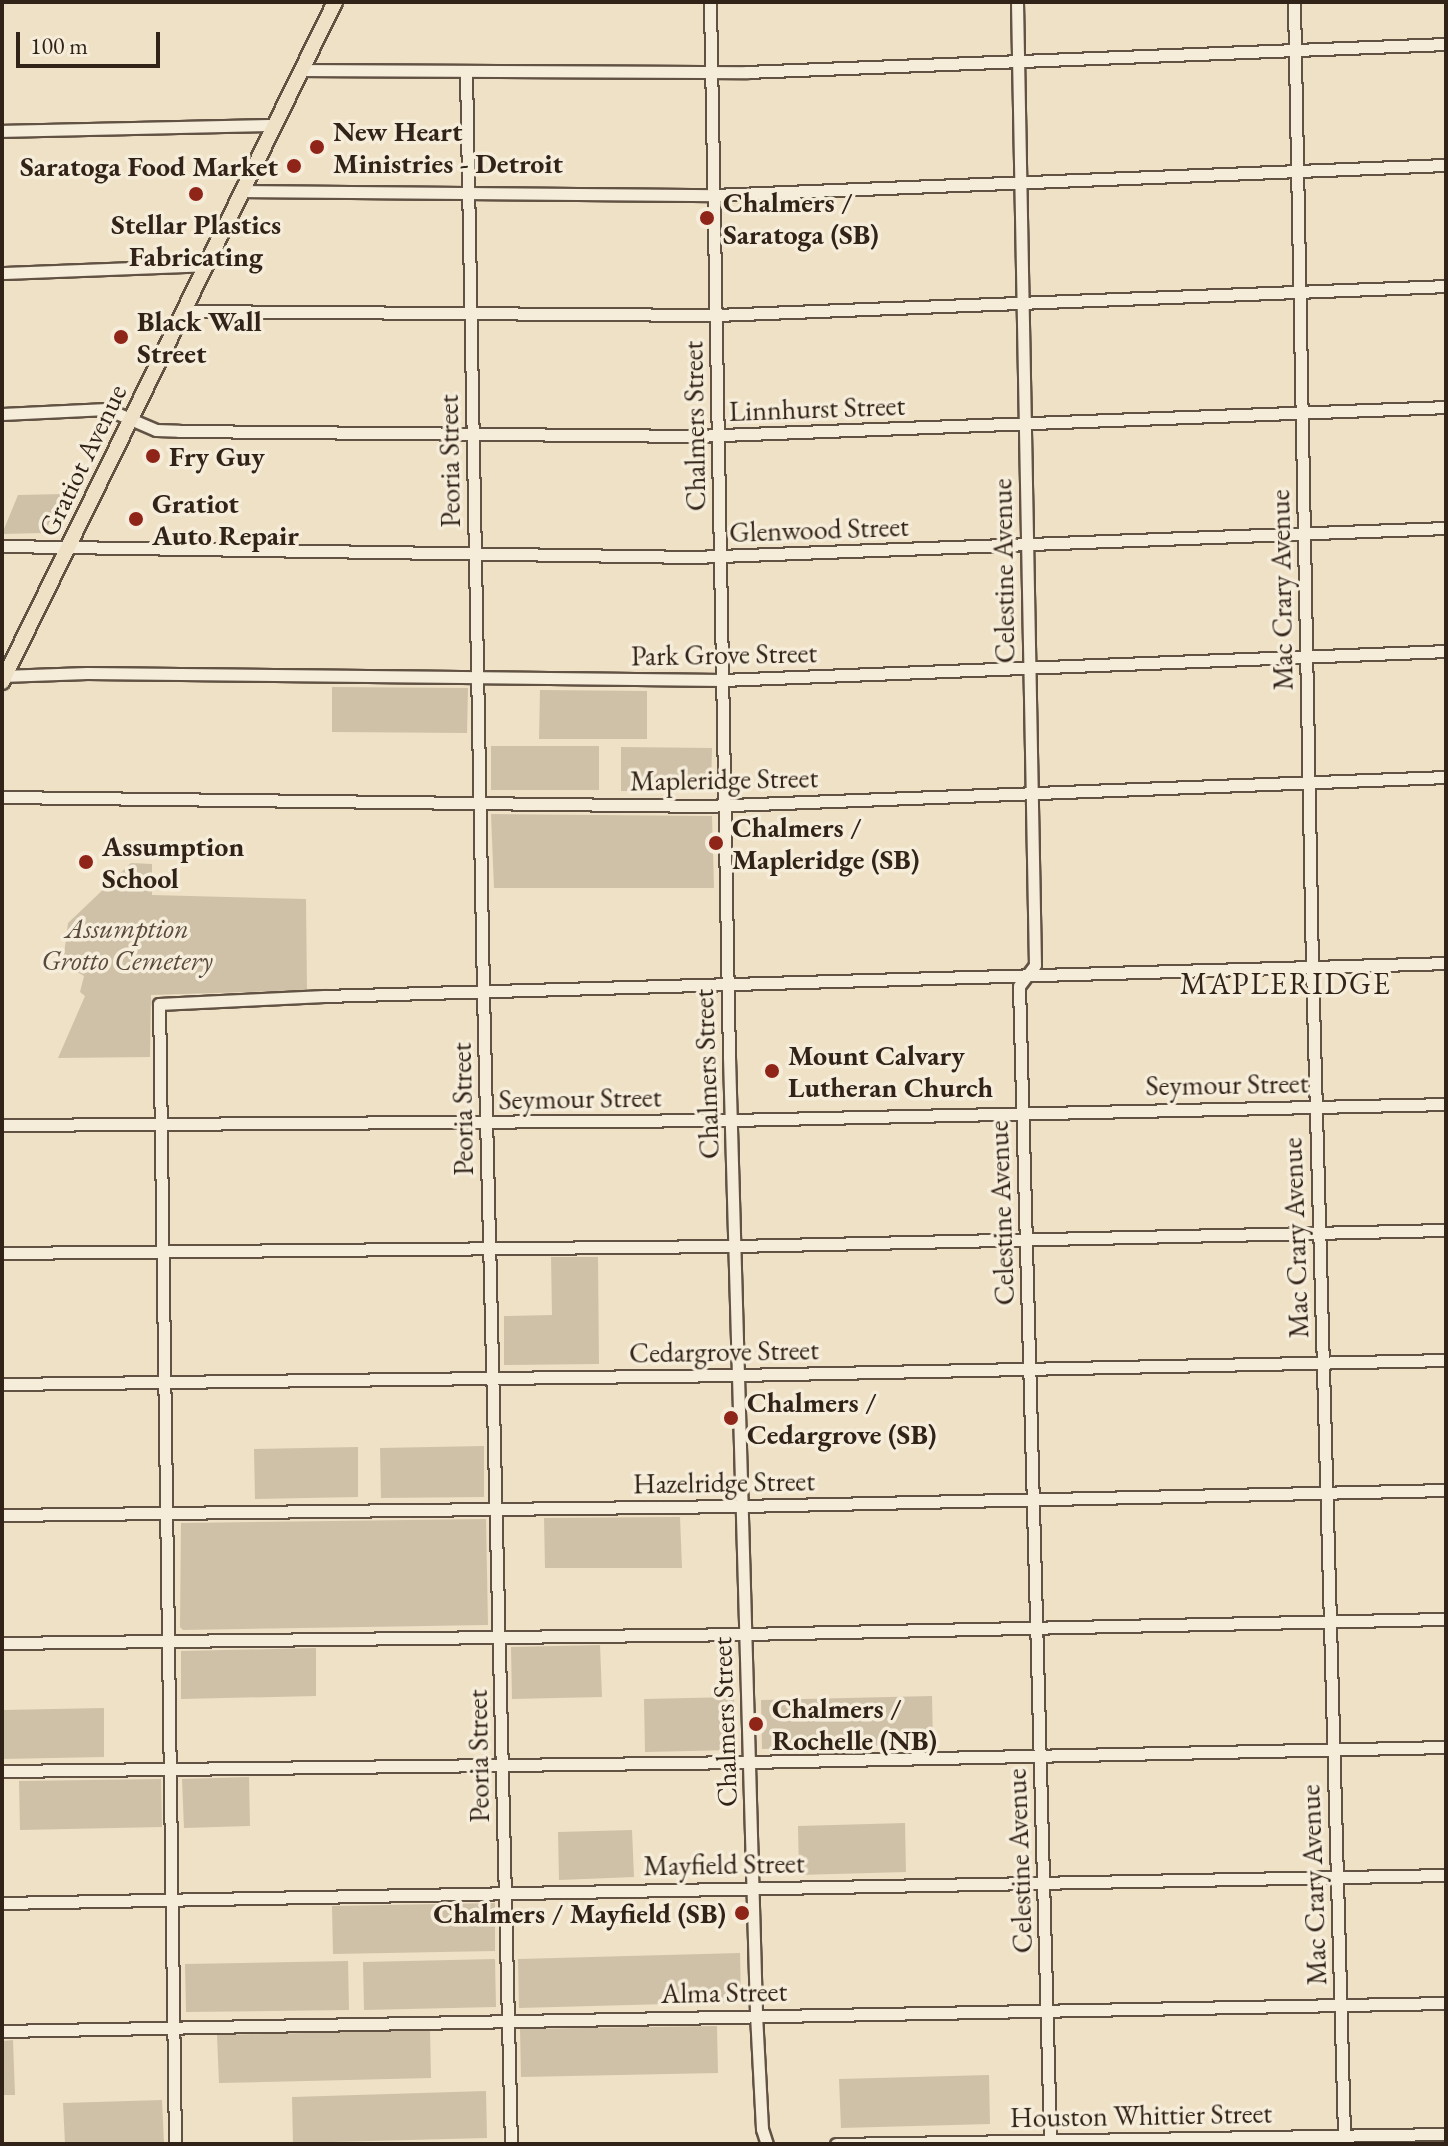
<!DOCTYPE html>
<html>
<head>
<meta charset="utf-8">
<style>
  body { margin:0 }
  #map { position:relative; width:1448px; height:2146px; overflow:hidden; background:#efe1c5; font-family:"EB Garamond",serif }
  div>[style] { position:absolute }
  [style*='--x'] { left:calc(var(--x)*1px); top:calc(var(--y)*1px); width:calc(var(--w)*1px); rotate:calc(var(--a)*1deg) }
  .green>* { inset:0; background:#cfc1a8 }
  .roads { filter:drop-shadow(2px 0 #615244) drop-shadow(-2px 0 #615244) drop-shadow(0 2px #615244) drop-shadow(0 -2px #615244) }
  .minor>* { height:11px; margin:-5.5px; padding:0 5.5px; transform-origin:5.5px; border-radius:5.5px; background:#f5ecd9 }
  .major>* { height:14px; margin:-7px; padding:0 7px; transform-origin:7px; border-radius:7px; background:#efe1c5 }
  .dots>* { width:22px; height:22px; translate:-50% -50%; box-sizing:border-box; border:4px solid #f5ecd9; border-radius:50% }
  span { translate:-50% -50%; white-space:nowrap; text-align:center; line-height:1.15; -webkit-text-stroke:7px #f5ecd9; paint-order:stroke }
  .poi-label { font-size:28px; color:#322319; font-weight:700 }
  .left { translate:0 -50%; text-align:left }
  .right { translate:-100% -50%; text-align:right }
  .street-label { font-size:28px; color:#322319 }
  .park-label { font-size:28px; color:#594a3d; font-style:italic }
  .neighbourhood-label { font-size:30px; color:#322319; letter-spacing:2px }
  .frame { position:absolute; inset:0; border:4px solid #322319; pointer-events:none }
  .scale { position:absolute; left:16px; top:32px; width:144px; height:36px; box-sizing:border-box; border:4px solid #322319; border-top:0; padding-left:10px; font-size:24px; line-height:28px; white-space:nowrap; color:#322319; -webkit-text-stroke:6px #f5ecd9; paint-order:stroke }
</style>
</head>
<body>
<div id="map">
  <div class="green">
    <i style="clip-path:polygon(64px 494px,44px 533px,2px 534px,18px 495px)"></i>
    <i style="clip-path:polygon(332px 687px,468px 688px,467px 733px,332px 732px)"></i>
    <i style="clip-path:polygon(540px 690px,647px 691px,647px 739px,539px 739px)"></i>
    <i style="clip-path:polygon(491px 746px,599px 746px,599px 790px,491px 790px)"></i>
    <i style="clip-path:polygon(621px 747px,712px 748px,711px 792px,621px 791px)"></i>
    <i style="clip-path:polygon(491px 814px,712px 816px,714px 888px,494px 888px)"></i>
    <i style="clip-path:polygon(131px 863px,152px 864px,152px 895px,306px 899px,307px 990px,151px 995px,150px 1057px,58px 1058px,85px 996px,80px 992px,84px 976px,63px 963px,68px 923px)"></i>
    <i style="clip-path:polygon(551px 1257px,598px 1257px,599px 1364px,504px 1365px,504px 1316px,552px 1315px)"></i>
    <i style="clip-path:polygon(484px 1446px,484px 1497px,381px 1498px,380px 1448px)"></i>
    <i style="clip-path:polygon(358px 1447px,358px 1497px,255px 1499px,254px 1449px)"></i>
    <i style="clip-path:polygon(680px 1517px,682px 1568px,545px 1568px,544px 1518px)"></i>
    <i style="clip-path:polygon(486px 1519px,488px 1625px,183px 1630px,180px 1627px,181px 1523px)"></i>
    <i style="clip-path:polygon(600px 1645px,602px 1697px,512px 1699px,511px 1647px)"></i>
    <i style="clip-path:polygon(316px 1648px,316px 1696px,181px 1699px,181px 1651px)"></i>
    <i style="clip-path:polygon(932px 1696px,933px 1744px,762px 1749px,761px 1700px)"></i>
    <i style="clip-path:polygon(734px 1697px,735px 1750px,645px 1752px,644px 1699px)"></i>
    <i style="clip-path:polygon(104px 1708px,104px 1757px,2px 1759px,2px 1710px)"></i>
    <i style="clip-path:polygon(249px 1777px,250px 1826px,184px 1828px,182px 1779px)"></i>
    <i style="clip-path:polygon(161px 1779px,162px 1827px,20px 1830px,19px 1781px)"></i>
    <i style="clip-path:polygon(905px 1823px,906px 1872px,799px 1875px,798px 1826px)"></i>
    <i style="clip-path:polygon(632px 1830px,634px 1877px,559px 1880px,558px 1832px)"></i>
    <i style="clip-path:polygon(495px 1903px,495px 1951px,333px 1954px,332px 1906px)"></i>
    <i style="clip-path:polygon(740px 1953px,741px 2002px,519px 2008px,518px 1959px)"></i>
    <i style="clip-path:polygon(495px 1959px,496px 2007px,364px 2010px,363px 1962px)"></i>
    <i style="clip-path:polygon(348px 1961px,349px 2010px,186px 2012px,185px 1964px)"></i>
    <i style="clip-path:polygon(717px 2026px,718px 2073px,521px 2077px,520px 2029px)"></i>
    <i style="clip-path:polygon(430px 2030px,431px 2078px,219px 2083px,217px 2035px)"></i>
    <i style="clip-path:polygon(13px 2040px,15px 2095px,2px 2095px,2px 2041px)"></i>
    <i style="clip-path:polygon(989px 2075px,990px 2124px,841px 2128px,839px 2079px)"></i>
    <i style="clip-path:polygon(486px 2091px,487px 2138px,293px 2143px,292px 2097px)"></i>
    <i style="clip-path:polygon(162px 2100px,164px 2144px,65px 2144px,63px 2103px)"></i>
  </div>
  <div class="roads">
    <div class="minor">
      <i style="--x:710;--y:2;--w:1055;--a:88.97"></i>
      <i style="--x:729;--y:1057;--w:957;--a:88.38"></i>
      <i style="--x:756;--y:2014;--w:115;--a:87"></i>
      <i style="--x:762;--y:2129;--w:16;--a:72"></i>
      <i style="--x:1017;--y:2;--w:963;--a:88.93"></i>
      <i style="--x:1035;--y:965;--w:26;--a:127"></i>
      <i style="--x:1019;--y:986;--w:1155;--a:88.46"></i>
      <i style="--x:1294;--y:2;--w:965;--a:88.93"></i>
      <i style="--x:1312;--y:967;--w:1169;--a:88.43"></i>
      <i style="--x:301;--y:70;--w:445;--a:0.3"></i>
      <i style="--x:746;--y:72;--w:701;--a:-2.29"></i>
      <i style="--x:466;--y:72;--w:920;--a:88.94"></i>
      <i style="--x:483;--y:992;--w:1152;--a:88.61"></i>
      <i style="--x:2;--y:131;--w:273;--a:-1.3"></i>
      <i style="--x:242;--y:191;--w:472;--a:0.5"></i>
      <i style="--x:714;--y:195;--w:733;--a:-2.35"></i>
      <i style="--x:2;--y:273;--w:204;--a:-2.2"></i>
      <i style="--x:183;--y:311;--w:533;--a:0.43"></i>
      <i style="--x:716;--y:315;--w:731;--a:-2.27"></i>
      <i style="--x:2;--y:414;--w:105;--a:-2.7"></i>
      <i style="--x:107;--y:409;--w:53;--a:23.2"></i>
      <i style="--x:156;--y:430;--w:23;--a:2"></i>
      <i style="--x:179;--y:431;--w:517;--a:0.55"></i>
      <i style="--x:696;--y:436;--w:751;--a:-2.21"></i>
      <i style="--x:2;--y:546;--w:692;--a:0.91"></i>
      <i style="--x:694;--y:557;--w:753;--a:-2.21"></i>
      <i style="--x:2;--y:676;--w:85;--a:-2"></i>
      <i style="--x:87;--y:673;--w:635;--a:0.63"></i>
      <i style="--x:722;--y:680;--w:725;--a:-2.29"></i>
      <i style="--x:2;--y:797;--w:703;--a:0.73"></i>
      <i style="--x:705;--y:806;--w:742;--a:-2.24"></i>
      <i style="--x:2;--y:1125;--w:730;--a:-0.39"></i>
      <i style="--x:732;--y:1120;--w:714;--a:-1.28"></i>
      <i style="--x:2;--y:1253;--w:733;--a:-0.55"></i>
      <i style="--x:735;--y:1246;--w:711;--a:-1.29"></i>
      <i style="--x:2;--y:1384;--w:736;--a:-0.7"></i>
      <i style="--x:738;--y:1375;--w:708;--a:-1.21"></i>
      <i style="--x:2;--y:1515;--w:740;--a:-0.7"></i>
      <i style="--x:742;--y:1506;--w:704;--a:-1.3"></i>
      <i style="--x:2;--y:1643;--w:743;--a:-0.69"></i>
      <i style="--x:745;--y:1634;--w:701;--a:-1.23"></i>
      <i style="--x:2;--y:1771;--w:747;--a:-0.69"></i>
      <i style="--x:749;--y:1762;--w:697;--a:-1.23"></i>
      <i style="--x:2;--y:1903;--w:1444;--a:-1.11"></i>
      <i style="--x:2;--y:2031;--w:1444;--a:-1.11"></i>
      <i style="--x:175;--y:2144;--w:1140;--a:-90.8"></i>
      <i style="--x:159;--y:1004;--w:165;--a:-2.8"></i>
      <i style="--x:324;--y:996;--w:1122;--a:-1.68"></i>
      <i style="--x:836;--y:2144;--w:610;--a:-0.94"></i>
    </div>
    <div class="major">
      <i style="--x:2;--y:682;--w:757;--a:-63.91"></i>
    </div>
  </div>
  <div class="dots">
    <i style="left:317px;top:147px;background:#8f2418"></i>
    <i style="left:294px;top:166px;background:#8f2418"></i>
    <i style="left:196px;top:194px;background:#8f2418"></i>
    <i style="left:707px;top:218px;background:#8f2418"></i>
    <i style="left:121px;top:337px;background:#8f2418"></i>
    <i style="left:153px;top:456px;background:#8f2418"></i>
    <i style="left:136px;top:519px;background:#8f2418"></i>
    <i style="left:716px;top:843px;background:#8f2418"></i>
    <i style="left:86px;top:862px;background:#8f2418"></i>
    <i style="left:772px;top:1071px;background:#8f2418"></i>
    <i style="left:731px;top:1418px;background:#8f2418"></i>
    <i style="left:756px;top:1724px;background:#8f2418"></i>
    <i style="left:742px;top:1913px;background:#8f2418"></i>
  </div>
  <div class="poi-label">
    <span class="left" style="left:333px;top:147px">New Heart<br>Ministries - Detroit</span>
    <span class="right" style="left:278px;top:166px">Saratoga Food Market</span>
    <span class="left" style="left:723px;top:218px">Chalmers /<br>Saratoga (SB)</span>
    <span style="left:196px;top:240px">Stellar Plastics<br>Fabricating</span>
    <span class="left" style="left:137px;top:337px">Black Wall<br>Street</span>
    <span class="left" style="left:169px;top:456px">Fry Guy</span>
    <span class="left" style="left:152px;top:519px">Gratiot<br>Auto Repair</span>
    <span class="left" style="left:732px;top:843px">Chalmers /<br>Mapleridge (SB)</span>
    <span class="left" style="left:102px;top:862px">Assumption<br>School</span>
    <span class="left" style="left:788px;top:1071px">Mount Calvary<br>Lutheran Church</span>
    <span class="left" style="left:747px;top:1418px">Chalmers /<br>Cedargrove (SB)</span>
    <span class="left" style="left:772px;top:1724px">Chalmers /<br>Rochelle (NB)</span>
    <span class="right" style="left:726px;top:1913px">Chalmers / Mayfield (SB)</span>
  </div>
  <div class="street-label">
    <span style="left:817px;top:408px;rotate:-2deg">Linnhurst Street</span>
    <span style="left:694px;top:426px;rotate:-91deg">Chalmers Street</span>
    <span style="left:82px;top:460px;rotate:-64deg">Gratiot Avenue</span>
    <span style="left:449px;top:461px;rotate:-91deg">Peoria Street</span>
    <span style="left:819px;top:529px;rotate:-2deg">Glenwood Street</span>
    <span style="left:1003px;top:571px;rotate:-91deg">Celestine Avenue</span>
    <span style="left:1281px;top:590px;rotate:-91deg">Mac Crary Avenue</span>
    <span style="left:724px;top:654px;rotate:-1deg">Park Grove Street</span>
    <span style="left:724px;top:779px;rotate:-1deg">Mapleridge Street</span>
    <span style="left:706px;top:1074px;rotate:-92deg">Chalmers Street</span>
    <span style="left:1227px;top:1084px;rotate:-1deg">Seymour Street</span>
    <span style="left:580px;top:1098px;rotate:-1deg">Seymour Street</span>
    <span style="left:462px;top:1109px;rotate:-91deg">Peoria Street</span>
    <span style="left:1001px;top:1213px;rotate:-92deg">Celestine Avenue</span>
    <span style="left:1295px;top:1238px;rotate:-92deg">Mac Crary Avenue</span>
    <span style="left:724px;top:1351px;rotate:-1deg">Cedargrove Street</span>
    <span style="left:724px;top:1482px;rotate:-1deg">Hazelridge Street</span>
    <span style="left:724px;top:1722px;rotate:-92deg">Chalmers Street</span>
    <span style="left:478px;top:1756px;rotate:-91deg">Peoria Street</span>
    <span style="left:1019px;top:1861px;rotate:-92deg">Celestine Avenue</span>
    <span style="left:724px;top:1864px;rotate:-1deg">Mayfield Street</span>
    <span style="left:1313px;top:1885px;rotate:-92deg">Mac Crary Avenue</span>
    <span style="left:724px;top:1992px;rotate:-1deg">Alma Street</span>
    <span style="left:1141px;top:2115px;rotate:-1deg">Houston Whittier Street</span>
  </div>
  <div class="park-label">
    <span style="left:127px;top:944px">Assumption<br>Grotto Cemetery</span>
  </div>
  <div class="neighbourhood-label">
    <span style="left:1286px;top:984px">MAPLERIDGE</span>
  </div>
  <div class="frame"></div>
  <div class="scale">100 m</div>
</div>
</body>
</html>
